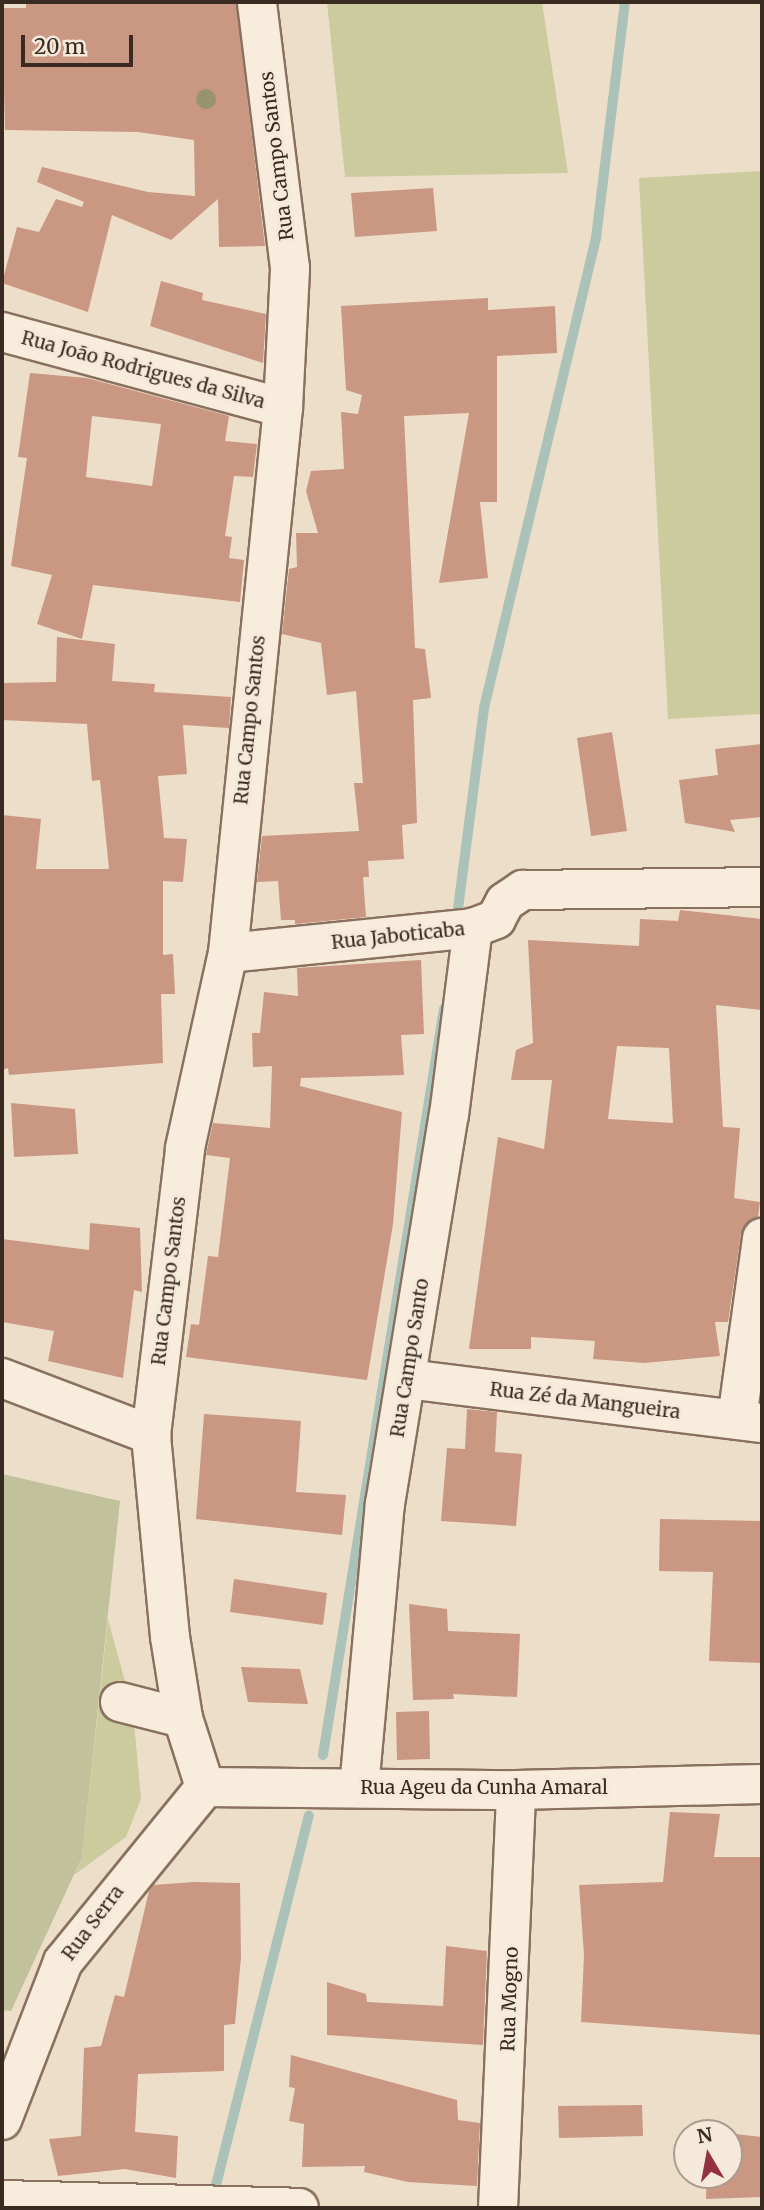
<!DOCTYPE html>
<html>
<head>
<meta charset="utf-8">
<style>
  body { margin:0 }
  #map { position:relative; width:764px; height:2210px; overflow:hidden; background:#eddeca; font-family:Merriweather,serif }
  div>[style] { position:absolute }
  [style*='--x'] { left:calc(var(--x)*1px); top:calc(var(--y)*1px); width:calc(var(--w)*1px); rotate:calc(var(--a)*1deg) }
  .green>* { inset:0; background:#cbcb9e }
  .cemetery>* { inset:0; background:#c1c19c }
  .stream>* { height:10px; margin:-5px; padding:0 5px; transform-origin:5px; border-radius:5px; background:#aac2b8 }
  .building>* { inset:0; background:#c99782 }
  .roads { filter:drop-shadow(2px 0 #89705f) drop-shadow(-2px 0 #89705f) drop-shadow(0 2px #89705f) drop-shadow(0 -2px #89705f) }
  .minor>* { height:38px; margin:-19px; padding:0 19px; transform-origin:19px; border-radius:19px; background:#f8eddd }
  .trees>* { width:20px; height:20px; margin:-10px; border-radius:50%; background:#979371 }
  span { translate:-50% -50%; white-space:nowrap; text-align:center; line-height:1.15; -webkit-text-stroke:6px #f5e9d9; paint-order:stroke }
  .street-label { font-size:19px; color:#3a2b22 }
  .frame { position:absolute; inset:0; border:4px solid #3a2b22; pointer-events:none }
  .north { position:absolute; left:673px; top:2119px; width:70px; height:70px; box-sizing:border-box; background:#f5e9d9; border:2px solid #aa9d90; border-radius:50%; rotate:350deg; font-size:19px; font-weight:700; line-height:28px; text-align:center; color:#3a2b22 }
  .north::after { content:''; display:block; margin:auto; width:24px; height:32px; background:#95323f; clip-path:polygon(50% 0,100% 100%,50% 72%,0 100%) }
  .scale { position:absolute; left:21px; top:35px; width:112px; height:32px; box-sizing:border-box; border:4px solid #3a2b22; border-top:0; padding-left:9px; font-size:21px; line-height:24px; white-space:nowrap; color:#3a2b22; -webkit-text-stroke:5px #f5e9d9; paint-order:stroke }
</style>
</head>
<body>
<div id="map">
  <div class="green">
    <i style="clip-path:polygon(327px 2px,542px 2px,568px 173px,345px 177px)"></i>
    <i style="clip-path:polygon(762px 171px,762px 714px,668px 719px,639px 178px)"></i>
    <i style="clip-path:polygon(108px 1619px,133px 1711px,141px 1799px,126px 1837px,74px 1875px,82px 1857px)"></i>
  </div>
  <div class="cemetery">
    <i style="clip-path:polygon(2px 1474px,120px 1501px,82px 1857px,11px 2011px,2px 2010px)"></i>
  </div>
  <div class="stream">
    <i style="--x:456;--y:924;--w:218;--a:-82.6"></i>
    <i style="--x:484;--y:708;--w:483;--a:-76.6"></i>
    <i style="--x:596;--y:238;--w:238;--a:-83"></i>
    <i style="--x:323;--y:1755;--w:756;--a:-80.79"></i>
    <i style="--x:216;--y:2185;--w:381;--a:-75.9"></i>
  </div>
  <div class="building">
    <i style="clip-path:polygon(26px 2px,236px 2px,265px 246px,219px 247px,218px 199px,171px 240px,112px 215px,88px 312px,2px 283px,17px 227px,39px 232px,56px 199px,82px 207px,84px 202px,37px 182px,42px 167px,148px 192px,195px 196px,194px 140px,138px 132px,5px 130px,2px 8px,26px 8px)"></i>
    <i style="clip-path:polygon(433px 188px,437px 231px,355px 237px,351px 193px)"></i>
    <i style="clip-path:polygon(161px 281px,203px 293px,202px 300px,266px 314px,263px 363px,150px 326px)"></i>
    <i style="clip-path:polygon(488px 298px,488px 310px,555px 306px,557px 353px,497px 356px,497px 502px,480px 502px,488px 578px,439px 583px,469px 413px,404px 416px,415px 648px,425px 649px,431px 698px,413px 700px,417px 823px,402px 825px,404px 859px,368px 861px,369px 877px,363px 877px,366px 917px,295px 924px,295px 920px,281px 920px,278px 881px,257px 882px,262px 836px,359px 831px,354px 783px,363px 783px,356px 691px,327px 695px,321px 643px,282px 634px,289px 569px,297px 567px,296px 533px,318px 533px,306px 491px,311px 471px,344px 469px,341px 412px,358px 414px,362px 395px,346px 390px,341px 306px)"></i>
    <i style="clip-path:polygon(evenodd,30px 373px,87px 378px,229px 416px,225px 441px,257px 444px,253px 477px,234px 476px,225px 536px,232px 537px,229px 558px,244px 560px,240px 602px,93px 585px,82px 639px,37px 624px,52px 575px,11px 566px,27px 458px,18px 457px,30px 373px,92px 416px,161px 424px,152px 486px,86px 477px,92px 416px)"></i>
    <i style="clip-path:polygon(57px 637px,115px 644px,112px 681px,155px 684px,154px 692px,231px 697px,229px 728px,183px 725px,187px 774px,158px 776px,164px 838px,187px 839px,183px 882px,163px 881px,163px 955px,173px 954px,175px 994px,161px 994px,163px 1063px,9px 1075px,8px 1068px,2px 1070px,2px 815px,41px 819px,36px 869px,109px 869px,100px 780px,92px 781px,87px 724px,2px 720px,2px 683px,56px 682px)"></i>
    <i style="clip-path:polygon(612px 732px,627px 831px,591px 836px,577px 738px)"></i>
    <i style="clip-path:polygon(762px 744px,762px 817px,730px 820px,735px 832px,685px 823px,679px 780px,718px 775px,715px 749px)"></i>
    <i style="clip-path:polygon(evenodd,680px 910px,762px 919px,762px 1010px,716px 1005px,723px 1127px,740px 1128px,734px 1198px,760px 1202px,758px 1217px,741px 1234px,728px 1322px,715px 1322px,720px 1356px,644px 1363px,593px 1359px,595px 1341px,531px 1337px,531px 1349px,469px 1349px,498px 1137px,544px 1149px,552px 1080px,511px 1080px,516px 1050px,533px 1043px,528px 940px,639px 946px,640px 919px,678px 921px,680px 910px,617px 1046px,669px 1048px,673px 1123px,608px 1119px,617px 1046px)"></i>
    <i style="clip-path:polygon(421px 960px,424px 1034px,401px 1035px,404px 1075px,301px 1078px,300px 1086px,402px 1112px,393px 1224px,367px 1380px,186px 1357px,191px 1324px,199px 1325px,208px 1256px,218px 1257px,230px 1158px,206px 1155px,213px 1123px,270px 1128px,272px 1066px,253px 1067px,252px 1033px,260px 1033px,264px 992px,298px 996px,297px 968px)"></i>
    <i style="clip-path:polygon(11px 1103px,75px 1109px,78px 1154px,14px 1157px)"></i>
    <i style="clip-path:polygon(90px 1223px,140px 1228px,142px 1292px,134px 1290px,123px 1378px,48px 1361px,54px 1331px,2px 1322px,2px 1239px,89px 1250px)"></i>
    <i style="clip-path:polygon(467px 1409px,497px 1412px,495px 1452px,522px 1454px,516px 1526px,441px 1521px,447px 1448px,465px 1449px)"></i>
    <i style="clip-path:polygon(204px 1414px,301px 1421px,296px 1492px,346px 1495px,342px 1535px,196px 1519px)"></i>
    <i style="clip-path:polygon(660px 1519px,762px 1521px,762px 1663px,709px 1661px,713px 1572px,659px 1571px)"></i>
    <i style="clip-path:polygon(234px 1579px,327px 1593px,323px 1625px,230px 1612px)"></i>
    <i style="clip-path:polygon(409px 1604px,447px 1609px,448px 1631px,520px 1634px,517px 1697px,453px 1694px,454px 1699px,413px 1700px)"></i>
    <i style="clip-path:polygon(241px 1667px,300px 1669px,308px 1704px,248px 1702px)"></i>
    <i style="clip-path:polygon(429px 1711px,430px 1759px,397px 1760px,396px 1712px)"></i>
    <i style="clip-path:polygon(670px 1812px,720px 1814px,714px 1857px,762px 1857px,762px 2035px,581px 2022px,584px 1955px,579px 1885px,663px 1882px)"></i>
    <i style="clip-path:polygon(194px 1882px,240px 1883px,241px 1957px,235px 2024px,224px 2025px,224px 2071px,138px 2074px,135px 2132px,178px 2136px,176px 2178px,125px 2169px,58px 2176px,49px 2139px,81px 2136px,84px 2048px,101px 2046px,115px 1995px,124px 1997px,149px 1891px,153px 1885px)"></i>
    <i style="clip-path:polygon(446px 1946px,487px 1951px,483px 2045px,327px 2035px,327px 1982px,366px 1994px,367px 2002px,443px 2006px)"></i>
    <i style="clip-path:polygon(291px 2055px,457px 2100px,458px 2120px,480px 2123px,477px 2186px,408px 2182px,364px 2172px,365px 2166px,302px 2167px,304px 2124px,289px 2121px,295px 2088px,289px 2087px)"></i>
    <i style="clip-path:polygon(642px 2105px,643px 2136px,559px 2138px,558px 2106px)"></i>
    <i style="clip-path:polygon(708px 2131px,762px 2137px,762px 2197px,706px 2199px,707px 2175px,729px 2175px,729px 2133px)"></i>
  </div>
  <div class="roads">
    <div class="minor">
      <i style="--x:2;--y:332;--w:291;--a:15.1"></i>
      <i style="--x:228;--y:953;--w:246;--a:-5.8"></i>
      <i style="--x:473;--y:928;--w:25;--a:-21"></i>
      <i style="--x:496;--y:919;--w:19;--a:-62"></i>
      <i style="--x:505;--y:902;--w:22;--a:-34"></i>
      <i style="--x:523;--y:890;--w:239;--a:-0.7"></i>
      <i style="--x:2;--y:1378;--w:160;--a:20.9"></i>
      <i style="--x:407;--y:1379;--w:358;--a:7.1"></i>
      <i style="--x:737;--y:1419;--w:183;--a:-82.1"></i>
      <i style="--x:120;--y:1702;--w:65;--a:14.3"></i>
      <i style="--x:205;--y:1787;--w:72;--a:-107.7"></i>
      <i style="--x:183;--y:1718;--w:82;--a:-99.1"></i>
      <i style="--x:170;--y:1637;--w:203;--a:-95.4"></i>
      <i style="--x:151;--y:1435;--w:289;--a:-83.2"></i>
      <i style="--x:185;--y:1148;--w:200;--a:-77.6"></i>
      <i style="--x:228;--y:953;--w:548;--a:-84.24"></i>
      <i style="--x:283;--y:408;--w:140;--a:-87.1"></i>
      <i style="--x:290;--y:268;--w:268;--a:-97.1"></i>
      <i style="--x:205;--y:1787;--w:311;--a:0.6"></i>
      <i style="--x:516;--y:1790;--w:246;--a:-1.4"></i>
      <i style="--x:359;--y:1788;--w:285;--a:-84.8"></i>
      <i style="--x:385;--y:1504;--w:394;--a:-80.7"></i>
      <i style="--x:449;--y:1115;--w:189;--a:-82.7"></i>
      <i style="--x:2;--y:2120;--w:169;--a:-68.9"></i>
      <i style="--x:63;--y:1962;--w:225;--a:-50.9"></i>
      <i style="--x:2;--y:2200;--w:297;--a:1.5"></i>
      <i style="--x:498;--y:2208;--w:418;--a:-87.5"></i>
    </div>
  </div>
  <div class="trees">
    <i style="left:206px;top:99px"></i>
  </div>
  <div class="street-label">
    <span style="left:277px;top:156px;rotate:-97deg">Rua Campo Santos</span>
    <span style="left:143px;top:370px;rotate:15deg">Rua João Rodrigues da Silva</span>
    <span style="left:250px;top:720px;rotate:-84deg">Rua Campo Santos</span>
    <span style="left:398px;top:936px;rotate:-6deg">Rua Jaboticaba</span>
    <span style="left:169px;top:1281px;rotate:-83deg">Rua Campo Santos</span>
    <span style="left:410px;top:1358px;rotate:-81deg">Rua Campo Santo</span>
    <span style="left:585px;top:1401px;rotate:7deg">Rua Zé da Mangueira</span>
    <span style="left:484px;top:1788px">Rua Ageu da Cunha Amaral</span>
    <span style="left:93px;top:1923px;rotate:-53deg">Rua Serra</span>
    <span style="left:510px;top:1999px;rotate:-88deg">Rua Mogno</span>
  </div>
  <div class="frame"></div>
  <div class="north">N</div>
  <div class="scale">20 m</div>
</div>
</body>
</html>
